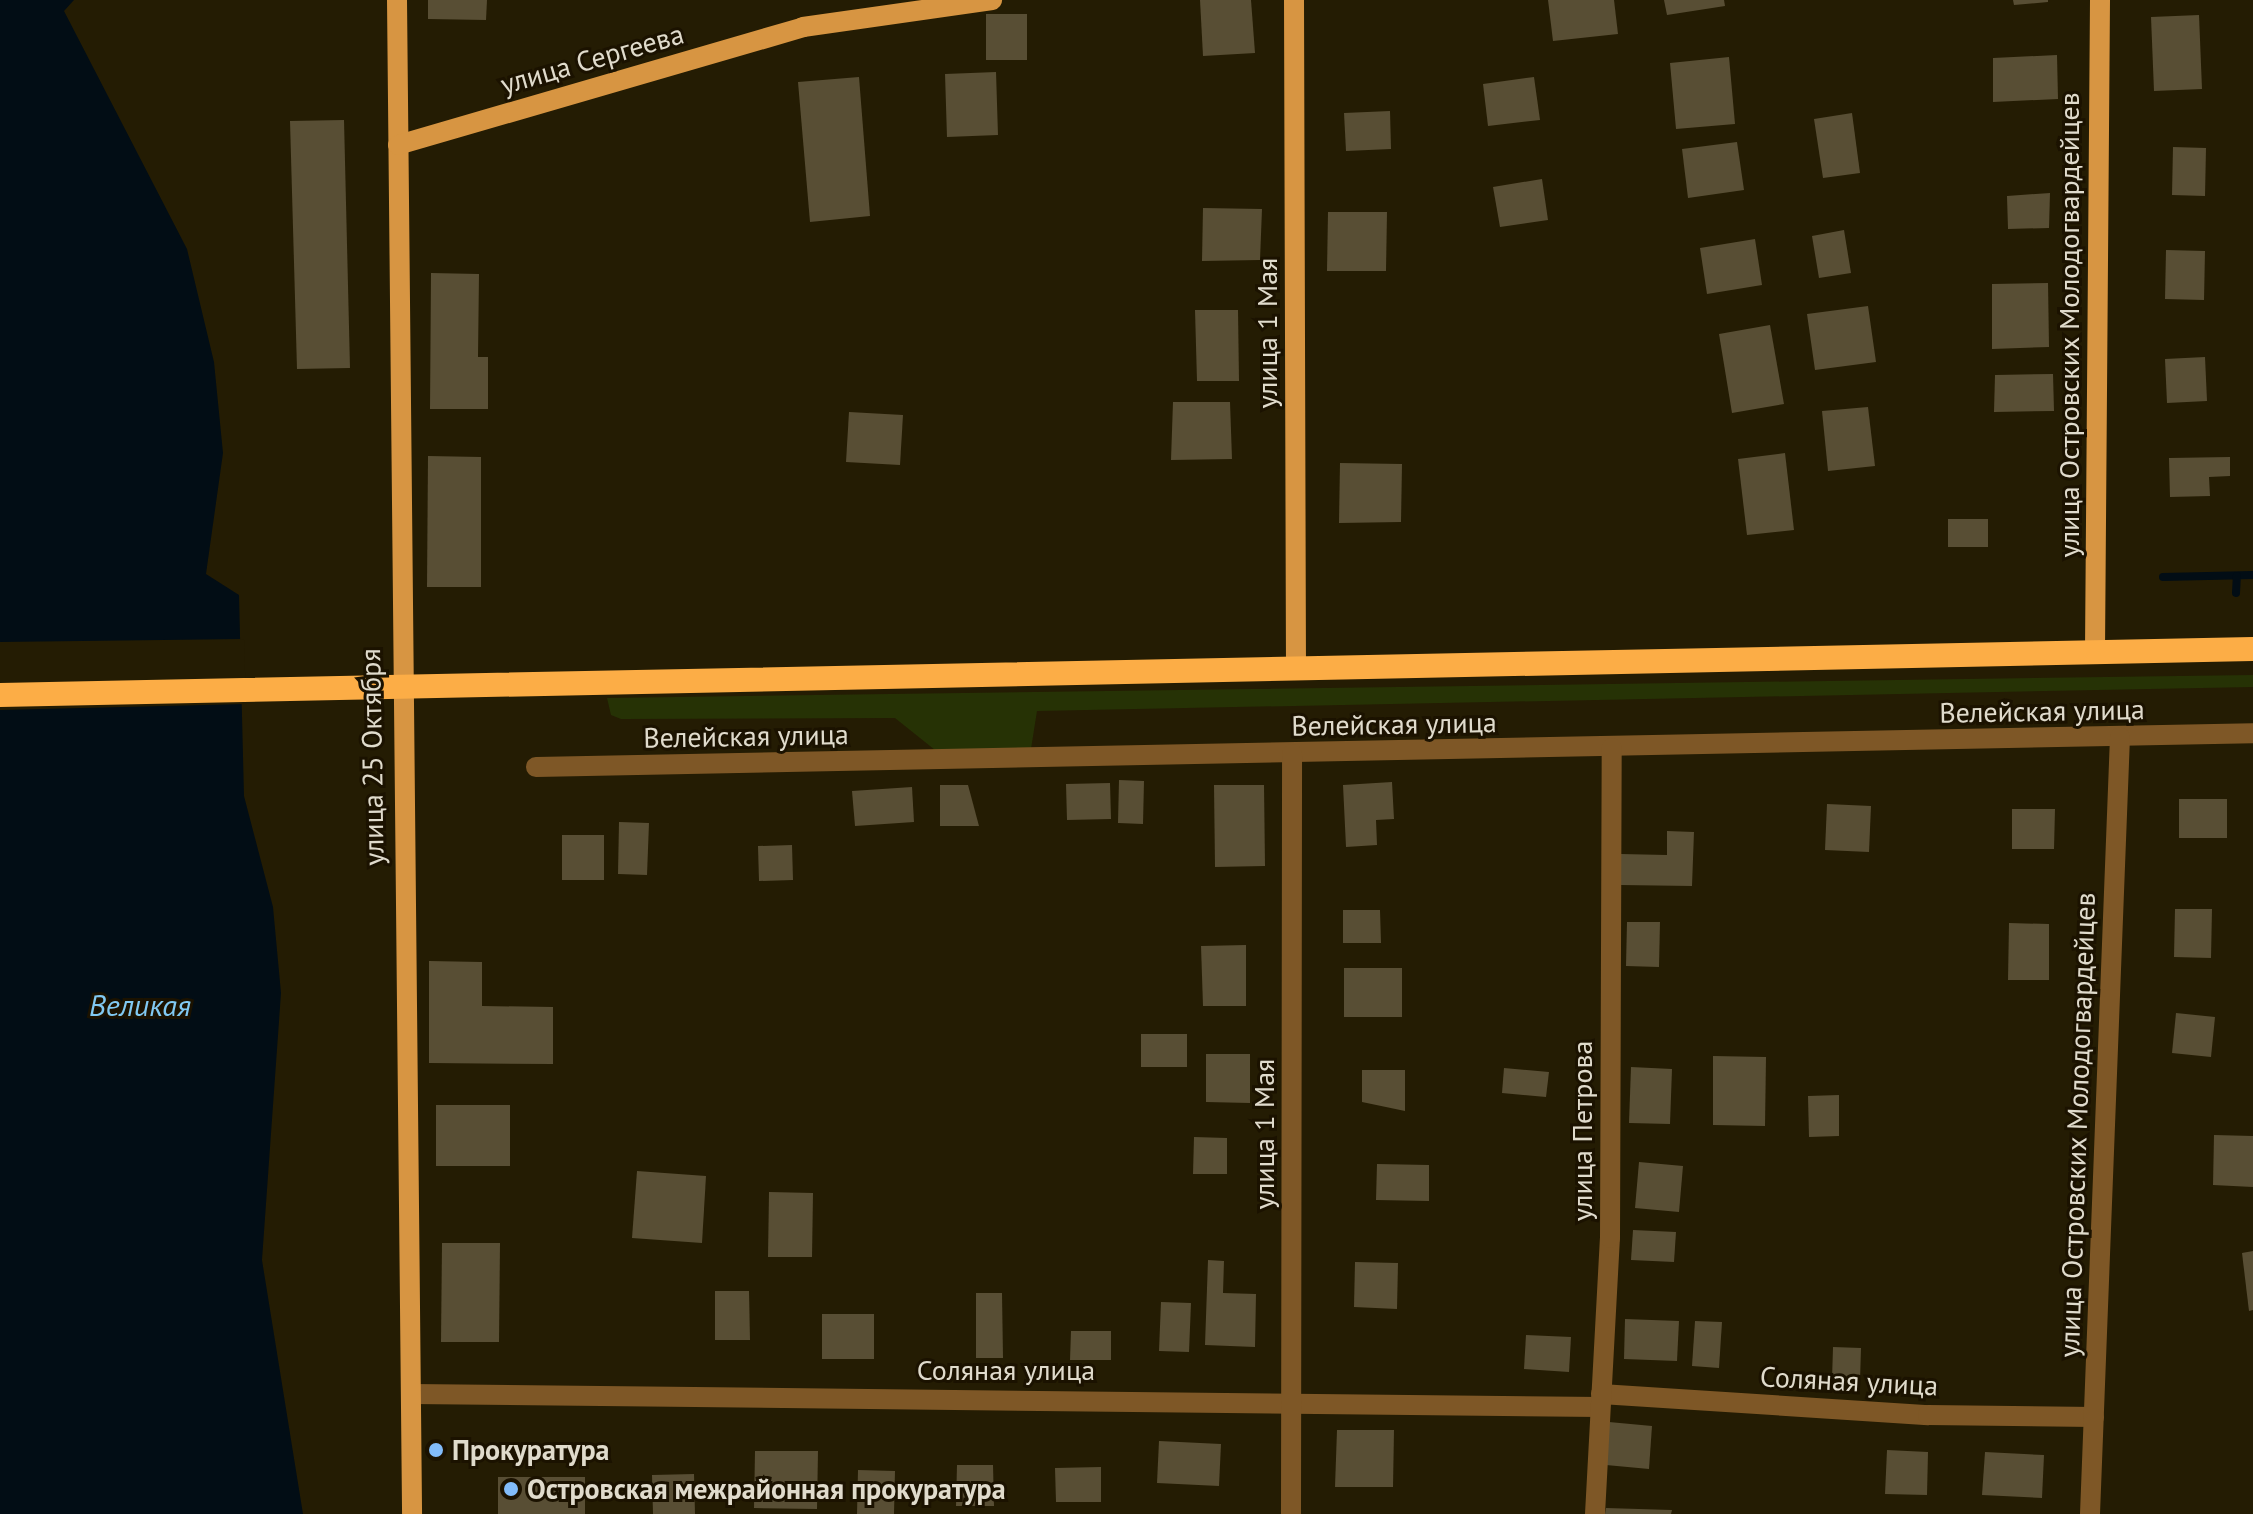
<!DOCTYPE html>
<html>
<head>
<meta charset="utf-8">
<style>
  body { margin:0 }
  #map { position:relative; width:2253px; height:1514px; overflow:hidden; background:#241c03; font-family:"PT Sans",sans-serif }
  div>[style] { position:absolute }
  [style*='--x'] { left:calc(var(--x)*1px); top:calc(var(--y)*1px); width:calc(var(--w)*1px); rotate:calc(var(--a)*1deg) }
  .green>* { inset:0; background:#263205 }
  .water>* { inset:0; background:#020d15 }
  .pier>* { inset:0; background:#241c03 }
  .stream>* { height:8px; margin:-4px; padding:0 4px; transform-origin:4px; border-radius:4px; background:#020d15 }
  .building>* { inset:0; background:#584e34 }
  .minor>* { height:20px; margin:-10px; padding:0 10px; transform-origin:10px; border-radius:10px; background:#7e5726 }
  .major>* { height:20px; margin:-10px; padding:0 10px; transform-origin:10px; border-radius:10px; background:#d79542 }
  .highway>* { height:24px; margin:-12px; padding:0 12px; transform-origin:12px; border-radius:12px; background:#fcad46 }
  .dots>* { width:22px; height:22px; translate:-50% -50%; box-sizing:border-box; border:4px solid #1b1200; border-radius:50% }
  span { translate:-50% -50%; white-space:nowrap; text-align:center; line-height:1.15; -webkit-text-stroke:6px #1b1200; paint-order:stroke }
  .street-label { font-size:28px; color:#e0dbcc }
  .poi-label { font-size:28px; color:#e0dbcc; font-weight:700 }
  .left { translate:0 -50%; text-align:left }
  .water-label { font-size:30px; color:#81c9f2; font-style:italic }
</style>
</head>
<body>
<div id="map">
  <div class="green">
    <i style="clip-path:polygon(2253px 675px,2253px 687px,1037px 711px,1031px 749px,935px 750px,895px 718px,621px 719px,611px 715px,607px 698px)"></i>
  </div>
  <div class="water">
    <i style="clip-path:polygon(0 0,74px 0,64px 11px,187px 249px,214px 362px,223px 453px,206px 574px,239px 595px,244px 796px,273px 907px,281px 993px,262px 1260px,303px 1514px,0 1514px)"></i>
  </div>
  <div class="pier">
    <i style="clip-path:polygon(244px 639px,246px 704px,0 710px,0 642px)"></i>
  </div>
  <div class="stream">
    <i style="--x:2163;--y:577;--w:90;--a:-1.3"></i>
    <i style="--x:2236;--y:593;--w:17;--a:-87"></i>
  </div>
  <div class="building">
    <i style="clip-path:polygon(428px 0,487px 0,486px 20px,428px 19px)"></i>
    <i style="clip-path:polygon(1200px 0,1251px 0,1255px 53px,1203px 56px)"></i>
    <i style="clip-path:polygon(1548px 0,1614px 0,1618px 34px,1553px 41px)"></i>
    <i style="clip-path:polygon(1664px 0,1724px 0,1725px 6px,1667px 15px)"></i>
    <i style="clip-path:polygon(2013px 0,2048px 0,2048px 2px,2014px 5px)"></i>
    <i style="clip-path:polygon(986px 14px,1027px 14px,1027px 60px,986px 60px)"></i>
    <i style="clip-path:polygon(2199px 15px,2202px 89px,2154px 91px,2151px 17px)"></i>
    <i style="clip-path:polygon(2057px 55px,2058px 99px,1993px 102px,1993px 58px)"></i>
    <i style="clip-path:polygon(1729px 57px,1735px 124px,1676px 129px,1670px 63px)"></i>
    <i style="clip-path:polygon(996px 72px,998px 135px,947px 137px,945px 74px)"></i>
    <i style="clip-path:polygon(859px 77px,870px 216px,810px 222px,798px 82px)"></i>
    <i style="clip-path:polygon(1534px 77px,1540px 120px,1488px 126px,1483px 84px)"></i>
    <i style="clip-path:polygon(1390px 111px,1391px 149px,1346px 151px,1344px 113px)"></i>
    <i style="clip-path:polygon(1852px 113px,1860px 173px,1823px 178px,1814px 119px)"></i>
    <i style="clip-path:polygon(344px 120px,350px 368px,297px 369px,290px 121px)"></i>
    <i style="clip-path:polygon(1737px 142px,1744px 190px,1688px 198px,1682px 149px)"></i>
    <i style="clip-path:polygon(2173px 147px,2206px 148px,2205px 196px,2172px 195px)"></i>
    <i style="clip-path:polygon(1542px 179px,1548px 220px,1500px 227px,1493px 187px)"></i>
    <i style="clip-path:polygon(2050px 193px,2049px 228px,2008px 229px,2007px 196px)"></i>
    <i style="clip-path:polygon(1203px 208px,1262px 209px,1260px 260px,1202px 261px)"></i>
    <i style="clip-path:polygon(1328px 212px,1387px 212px,1386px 271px,1327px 271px)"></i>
    <i style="clip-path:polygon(1844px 230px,1851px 273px,1819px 278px,1812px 236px)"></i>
    <i style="clip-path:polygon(1755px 239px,1762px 285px,1707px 294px,1700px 248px)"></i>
    <i style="clip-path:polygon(2166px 250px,2205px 251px,2204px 300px,2165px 299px)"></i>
    <i style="clip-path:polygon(431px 273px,479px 274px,478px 357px,488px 357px,488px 409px,430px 409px)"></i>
    <i style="clip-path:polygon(2048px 283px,2049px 347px,1992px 349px,1992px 284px)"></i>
    <i style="clip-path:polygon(1868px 306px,1876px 362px,1815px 370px,1807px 314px)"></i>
    <i style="clip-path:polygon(1195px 310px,1238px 310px,1239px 381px,1197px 381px)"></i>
    <i style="clip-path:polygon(1770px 325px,1784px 404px,1732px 413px,1719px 334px)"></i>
    <i style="clip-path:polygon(2205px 357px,2207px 401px,2167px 403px,2165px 359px)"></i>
    <i style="clip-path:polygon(2053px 374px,2054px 411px,1994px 412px,1995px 375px)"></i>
    <i style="clip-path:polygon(1173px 402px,1230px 402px,1232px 459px,1171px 460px)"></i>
    <i style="clip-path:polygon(1868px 407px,1875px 466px,1828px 471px,1822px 411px)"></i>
    <i style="clip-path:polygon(849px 412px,903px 415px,900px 465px,846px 462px)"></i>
    <i style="clip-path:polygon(1785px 453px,1794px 530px,1747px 535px,1738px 459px)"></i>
    <i style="clip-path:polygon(428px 456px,481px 457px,481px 587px,427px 587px)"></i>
    <i style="clip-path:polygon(2230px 457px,2230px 476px,2209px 477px,2210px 496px,2170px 497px,2169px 458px)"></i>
    <i style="clip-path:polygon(1340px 463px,1402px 464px,1401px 522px,1339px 523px)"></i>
    <i style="clip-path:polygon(1948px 519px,1988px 519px,1988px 547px,1948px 547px)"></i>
    <i style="clip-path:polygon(1119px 780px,1144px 781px,1143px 824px,1118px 823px)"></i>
    <i style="clip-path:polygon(1392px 782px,1394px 819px,1376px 820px,1377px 845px,1346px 847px,1343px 785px)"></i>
    <i style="clip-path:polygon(1110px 783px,1111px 819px,1067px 820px,1066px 784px)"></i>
    <i style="clip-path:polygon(940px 785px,968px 785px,979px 826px,940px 826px)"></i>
    <i style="clip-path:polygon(1214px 785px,1264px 785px,1265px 866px,1215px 867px)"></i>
    <i style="clip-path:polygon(912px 787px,914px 822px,855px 826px,852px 791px)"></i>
    <i style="clip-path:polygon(2179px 799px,2227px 799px,2227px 838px,2179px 838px)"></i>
    <i style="clip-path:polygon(1827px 804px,1871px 806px,1869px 852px,1825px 850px)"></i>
    <i style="clip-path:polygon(2012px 809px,2055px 809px,2054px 849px,2012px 849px)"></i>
    <i style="clip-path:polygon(619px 822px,649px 823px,647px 875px,618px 874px)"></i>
    <i style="clip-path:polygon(1667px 831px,1694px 832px,1692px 886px,1620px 885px,1621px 854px,1667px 855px)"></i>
    <i style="clip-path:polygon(562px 835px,604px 835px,604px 880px,562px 880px)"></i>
    <i style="clip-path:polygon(792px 845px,793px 880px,759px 881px,758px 846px)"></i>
    <i style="clip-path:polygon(2175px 909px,2212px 909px,2211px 958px,2174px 957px)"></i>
    <i style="clip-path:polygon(1343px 910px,1380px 910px,1381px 943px,1343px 943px)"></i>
    <i style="clip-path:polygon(1627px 922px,1660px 922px,1659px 967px,1626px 966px)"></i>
    <i style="clip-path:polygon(2009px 923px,2049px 924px,2049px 980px,2008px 980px)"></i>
    <i style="clip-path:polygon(1246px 945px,1246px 1006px,1203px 1006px,1201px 946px)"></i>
    <i style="clip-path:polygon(429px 961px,482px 962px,482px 1006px,553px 1007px,553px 1064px,429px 1063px)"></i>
    <i style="clip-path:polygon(1344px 968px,1402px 968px,1402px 1017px,1344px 1017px)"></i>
    <i style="clip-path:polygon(2176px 1013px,2215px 1017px,2211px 1057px,2172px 1053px)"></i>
    <i style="clip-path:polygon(1141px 1034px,1187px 1034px,1187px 1067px,1141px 1067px)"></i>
    <i style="clip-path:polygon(1206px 1054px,1250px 1054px,1250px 1103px,1206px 1102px)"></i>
    <i style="clip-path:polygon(1713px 1056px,1766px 1057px,1765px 1126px,1713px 1125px)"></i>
    <i style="clip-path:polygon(1631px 1067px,1672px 1069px,1670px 1124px,1629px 1123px)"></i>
    <i style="clip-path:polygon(1504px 1068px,1549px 1072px,1546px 1097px,1502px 1093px)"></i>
    <i style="clip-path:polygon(1362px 1070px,1405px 1070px,1405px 1111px,1362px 1102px)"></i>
    <i style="clip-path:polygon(1839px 1095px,1839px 1136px,1809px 1137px,1808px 1096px)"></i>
    <i style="clip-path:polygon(436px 1105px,510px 1105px,510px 1166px,436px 1166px)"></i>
    <i style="clip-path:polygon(2214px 1135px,2253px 1136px,2253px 1187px,2213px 1185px)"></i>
    <i style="clip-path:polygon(1194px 1137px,1227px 1138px,1227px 1174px,1193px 1174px)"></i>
    <i style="clip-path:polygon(1639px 1162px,1683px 1166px,1679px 1212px,1635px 1208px)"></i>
    <i style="clip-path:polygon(1377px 1164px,1429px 1165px,1429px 1201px,1376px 1200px)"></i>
    <i style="clip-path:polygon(637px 1171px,706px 1176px,702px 1243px,632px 1238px)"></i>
    <i style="clip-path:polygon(769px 1192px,813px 1193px,812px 1257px,768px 1257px)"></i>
    <i style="clip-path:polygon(1633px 1230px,1676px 1232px,1674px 1262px,1631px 1260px)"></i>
    <i style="clip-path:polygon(442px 1243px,500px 1243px,499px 1342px,441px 1342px)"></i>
    <i style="clip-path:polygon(2253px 1251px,2253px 1310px,2249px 1311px,2242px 1253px)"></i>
    <i style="clip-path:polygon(1208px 1260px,1224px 1261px,1223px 1293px,1256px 1294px,1255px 1347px,1205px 1345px)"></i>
    <i style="clip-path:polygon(1355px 1262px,1398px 1263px,1397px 1309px,1354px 1307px)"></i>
    <i style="clip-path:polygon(715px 1291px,749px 1291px,750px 1340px,715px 1340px)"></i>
    <i style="clip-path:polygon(976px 1293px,1002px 1293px,1003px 1358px,976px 1358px)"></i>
    <i style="clip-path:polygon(1161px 1302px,1191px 1303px,1189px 1352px,1159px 1351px)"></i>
    <i style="clip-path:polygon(822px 1314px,874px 1314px,874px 1359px,822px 1359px)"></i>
    <i style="clip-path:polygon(1625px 1319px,1679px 1321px,1677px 1361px,1624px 1359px)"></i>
    <i style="clip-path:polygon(1695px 1321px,1722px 1322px,1719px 1368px,1692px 1366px)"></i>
    <i style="clip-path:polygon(1071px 1331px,1111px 1331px,1111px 1360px,1070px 1360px)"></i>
    <i style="clip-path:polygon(1526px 1335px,1571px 1337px,1569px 1372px,1524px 1369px)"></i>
    <i style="clip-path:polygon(1833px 1347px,1861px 1348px,1860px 1380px,1832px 1379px)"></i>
    <i style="clip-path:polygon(1609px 1422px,1652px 1426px,1649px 1469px,1606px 1465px)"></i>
    <i style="clip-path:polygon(1337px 1430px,1394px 1430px,1393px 1487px,1335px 1487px)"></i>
    <i style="clip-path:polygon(1159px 1441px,1221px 1444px,1219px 1486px,1157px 1483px)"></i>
    <i style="clip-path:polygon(1887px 1450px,1928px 1452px,1927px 1495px,1885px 1494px)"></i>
    <i style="clip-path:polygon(755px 1451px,818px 1451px,817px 1509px,754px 1508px)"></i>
    <i style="clip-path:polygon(1985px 1452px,2044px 1455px,2042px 1498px,1982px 1495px)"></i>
    <i style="clip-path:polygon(957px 1465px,993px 1465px,994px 1506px,956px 1506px)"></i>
    <i style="clip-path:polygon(1101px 1467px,1101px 1502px,1056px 1502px,1055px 1468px)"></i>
    <i style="clip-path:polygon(858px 1470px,895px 1471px,894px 1514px,857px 1514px)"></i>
    <i style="clip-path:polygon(694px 1474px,695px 1514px,653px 1514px,652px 1475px)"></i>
    <i style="clip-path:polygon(498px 1477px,585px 1477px,585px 1514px,498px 1514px)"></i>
    <i style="clip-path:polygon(1606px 1508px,1672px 1510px,1671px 1514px,1605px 1514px)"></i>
  </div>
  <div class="minor">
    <i style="--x:536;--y:767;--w:1717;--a:-1.13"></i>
    <i style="--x:412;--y:1394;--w:1188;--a:0.63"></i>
    <i style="--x:1601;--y:1394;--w:328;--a:3.7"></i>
    <i style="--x:1928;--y:1415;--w:166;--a:0.7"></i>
    <i style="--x:1291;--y:1514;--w:760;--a:-89.92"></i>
    <i style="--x:1595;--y:1514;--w:276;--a:-86.9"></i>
    <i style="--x:1610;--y:1238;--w:490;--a:-89.8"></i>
    <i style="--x:2090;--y:1514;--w:777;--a:-87.79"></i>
  </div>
  <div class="major">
    <i style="--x:397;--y:0;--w:1514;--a:89.43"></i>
    <i style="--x:1294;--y:0;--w:665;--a:89.83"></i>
    <i style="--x:398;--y:145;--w:422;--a:-16.2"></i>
    <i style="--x:803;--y:27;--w:191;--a:-8.1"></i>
    <i style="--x:2095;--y:651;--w:651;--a:-89.56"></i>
  </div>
  <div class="highway">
    <i style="--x:0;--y:695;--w:2253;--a:-1.17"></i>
  </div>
  <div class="dots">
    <i style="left:436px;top:1450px;background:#82bcfa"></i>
    <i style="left:511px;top:1489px;background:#82bcfa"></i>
  </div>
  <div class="street-label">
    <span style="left:592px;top:59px;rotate:-16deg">улица Сергеева</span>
    <span style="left:2069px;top:325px;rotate:-90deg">улица Островских Молодогвардейцев</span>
    <span style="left:1267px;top:333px;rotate:-90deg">улица 1 Мая</span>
    <span style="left:2042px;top:711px;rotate:-1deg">Велейская улица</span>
    <span style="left:1394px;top:724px;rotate:-1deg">Велейская улица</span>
    <span style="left:746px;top:736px;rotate:-1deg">Велейская улица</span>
    <span style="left:372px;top:757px;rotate:-91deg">улица 25 Октября</span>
    <span style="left:2077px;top:1125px;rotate:-88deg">улица Островских Молодогвардейцев</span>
    <span style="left:1582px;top:1131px;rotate:-90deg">улица Петрова</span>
    <span style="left:1264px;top:1134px;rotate:-90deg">улица 1 Мая</span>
    <span style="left:1006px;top:1370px">Соляная улица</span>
    <span style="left:1849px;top:1381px;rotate:3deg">Соляная улица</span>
  </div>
  <div class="poi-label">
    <span class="left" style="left:452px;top:1450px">Прокуратура</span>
    <span class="left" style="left:527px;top:1489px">Островская межрайонная прокуратура</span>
  </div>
  <div class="water-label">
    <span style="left:140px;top:1005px">Великая</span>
  </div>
</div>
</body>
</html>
